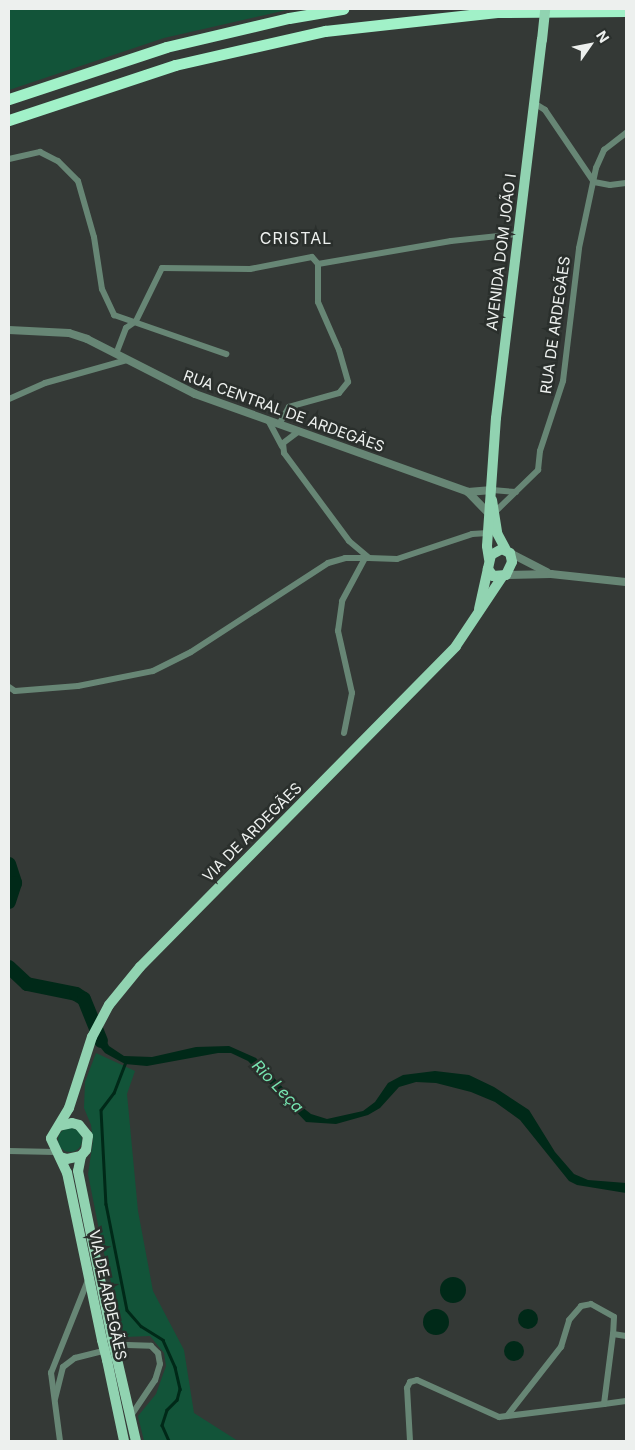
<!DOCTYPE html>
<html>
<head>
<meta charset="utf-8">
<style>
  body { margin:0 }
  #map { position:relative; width:635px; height:1450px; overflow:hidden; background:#343936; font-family:Inter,sans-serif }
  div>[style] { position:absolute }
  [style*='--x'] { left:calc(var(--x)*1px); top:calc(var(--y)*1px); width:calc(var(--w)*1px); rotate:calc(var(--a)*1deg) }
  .green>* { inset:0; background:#125439 }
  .round { border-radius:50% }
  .water>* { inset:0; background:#002918 }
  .stream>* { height:2.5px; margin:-1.25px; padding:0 1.25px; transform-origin:1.25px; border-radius:1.25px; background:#002918 }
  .river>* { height:14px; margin:-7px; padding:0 7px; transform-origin:7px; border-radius:7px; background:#002918 }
  .minor>* { height:6px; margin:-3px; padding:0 3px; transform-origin:3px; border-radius:3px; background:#678675 }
  .tertiary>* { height:8px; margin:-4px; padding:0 4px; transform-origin:4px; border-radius:4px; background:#678675 }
  .primary>* { height:10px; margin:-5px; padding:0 5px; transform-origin:5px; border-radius:5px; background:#91d3b1 }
  .motorway>* { height:11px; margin:-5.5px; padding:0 5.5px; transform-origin:5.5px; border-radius:5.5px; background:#a1f1c8 }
  .primary-bridge>* { height:10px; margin:-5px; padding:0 5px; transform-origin:5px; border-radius:5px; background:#91d3b1 }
  span { translate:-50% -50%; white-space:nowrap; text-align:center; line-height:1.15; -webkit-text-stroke:5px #2a2f2c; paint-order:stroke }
  .street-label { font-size:15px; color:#edf0ee }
  .neighbourhood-label { font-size:16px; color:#edf0ee; letter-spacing:1px }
  .water-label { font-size:16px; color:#77e5b1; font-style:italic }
  .frame { position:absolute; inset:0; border:10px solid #edf0ee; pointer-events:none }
  .north { position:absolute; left:565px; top:20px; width:50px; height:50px; -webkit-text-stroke:4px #2a2f2c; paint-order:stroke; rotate:57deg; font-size:14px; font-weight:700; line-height:20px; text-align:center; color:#edf0ee }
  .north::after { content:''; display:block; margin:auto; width:18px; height:22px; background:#edf0ee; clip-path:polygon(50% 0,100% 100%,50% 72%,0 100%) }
</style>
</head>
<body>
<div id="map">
  <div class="green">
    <i style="clip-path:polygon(9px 9px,291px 9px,164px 38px,9px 90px)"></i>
    <i style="clip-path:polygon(96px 1053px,135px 1071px,127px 1094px,138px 1211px,153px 1291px,184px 1350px,194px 1413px,238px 1441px,144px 1441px,138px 1416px,156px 1394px,166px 1366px,164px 1353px,150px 1336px,124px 1337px,102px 1245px,88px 1174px,93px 1141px,91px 1125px,84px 1108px,85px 1082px)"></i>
    <i class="round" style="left:58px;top:1128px;width:24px;height:24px"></i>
  </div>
  <div class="water">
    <i style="clip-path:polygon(98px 1025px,109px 1046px,124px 1056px,152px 1057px,196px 1047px,229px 1046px,256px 1058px,297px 1103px,311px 1114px,327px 1119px,363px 1111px,375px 1102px,388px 1083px,403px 1075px,435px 1071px,469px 1075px,494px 1087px,529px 1110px,555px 1152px,574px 1174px,588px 1180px,626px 1183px,626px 1193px,577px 1185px,569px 1181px,520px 1120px,495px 1102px,471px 1092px,436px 1083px,416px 1082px,399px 1087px,380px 1108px,368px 1115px,336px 1124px,306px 1122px,248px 1061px,231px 1053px,218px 1053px,147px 1066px,125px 1064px,105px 1053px,92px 1037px)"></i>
    <i class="round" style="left:440px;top:1277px;width:26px;height:26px"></i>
    <i class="round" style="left:423px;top:1309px;width:26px;height:26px"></i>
    <i class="round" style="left:518px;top:1309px;width:20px;height:20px"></i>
    <i class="round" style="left:504px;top:1341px;width:20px;height:20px"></i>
  </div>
  <div class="stream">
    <i style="--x:126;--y:1062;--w:33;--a:111"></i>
    <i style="--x:114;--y:1093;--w:21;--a:127"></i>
    <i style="--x:101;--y:1110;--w:94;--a:87"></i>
    <i style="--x:106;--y:1204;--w:108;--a:78.8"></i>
    <i style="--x:127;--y:1310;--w:21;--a:49"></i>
    <i style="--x:141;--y:1326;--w:26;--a:32"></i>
    <i style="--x:163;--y:1340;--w:30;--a:66"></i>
    <i style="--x:175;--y:1367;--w:23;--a:77"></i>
    <i style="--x:180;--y:1389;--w:11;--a:105"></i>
    <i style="--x:177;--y:1400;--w:14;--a:135"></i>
    <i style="--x:167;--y:1410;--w:16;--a:108"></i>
    <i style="--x:162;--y:1425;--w:17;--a:66"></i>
  </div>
  <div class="river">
    <i style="--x:9;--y:864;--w:20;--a:72"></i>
    <i style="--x:15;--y:883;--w:20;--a:108"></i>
    <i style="--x:9;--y:967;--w:25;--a:43"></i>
    <i style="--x:27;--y:984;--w:50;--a:11.5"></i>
    <i style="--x:76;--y:994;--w:9;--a:32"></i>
    <i style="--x:84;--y:999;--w:45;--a:68"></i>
  </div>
  <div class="minor">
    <i style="--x:534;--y:103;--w:13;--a:32"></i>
    <i style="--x:545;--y:110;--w:87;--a:55.8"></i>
    <i style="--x:594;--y:182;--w:16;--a:11"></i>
    <i style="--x:610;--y:185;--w:16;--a:-7"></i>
    <i style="--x:9;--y:159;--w:32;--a:-13"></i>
    <i style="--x:40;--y:152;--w:20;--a:27"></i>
    <i style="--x:58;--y:161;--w:28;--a:45"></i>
    <i style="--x:78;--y:181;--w:58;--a:74.1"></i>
    <i style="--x:94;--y:237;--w:53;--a:81.3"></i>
    <i style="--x:102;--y:289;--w:29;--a:65"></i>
    <i style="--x:114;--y:315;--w:119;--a:19.2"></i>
    <i style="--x:318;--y:264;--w:135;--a:-9.8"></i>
    <i style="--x:451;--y:241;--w:66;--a:-6.1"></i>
    <i style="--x:116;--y:354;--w:28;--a:-69"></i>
    <i style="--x:126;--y:328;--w:12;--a:-35"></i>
    <i style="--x:136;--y:321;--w:59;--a:-63.9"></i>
    <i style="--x:162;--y:268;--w:88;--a:0.7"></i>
    <i style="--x:250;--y:269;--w:63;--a:-11"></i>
    <i style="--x:312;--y:257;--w:9;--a:49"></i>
    <i style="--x:318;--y:264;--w:38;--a:90"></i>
    <i style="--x:318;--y:302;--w:52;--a:66.4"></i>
    <i style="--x:339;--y:350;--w:33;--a:74"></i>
    <i style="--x:348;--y:382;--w:14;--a:129"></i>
    <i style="--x:339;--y:393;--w:52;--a:164.4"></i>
    <i style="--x:289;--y:407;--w:20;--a:120"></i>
    <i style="--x:9;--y:399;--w:39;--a:-24"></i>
    <i style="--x:45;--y:383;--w:85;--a:-15.7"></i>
    <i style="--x:268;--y:420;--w:30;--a:62"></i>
    <i style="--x:299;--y:431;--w:20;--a:143"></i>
    <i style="--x:283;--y:443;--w:10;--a:84"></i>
    <i style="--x:284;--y:453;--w:109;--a:53.5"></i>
    <i style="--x:349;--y:541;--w:26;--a:40"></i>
    <i style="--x:369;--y:558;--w:28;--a:2"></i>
    <i style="--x:397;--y:559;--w:79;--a:-18.4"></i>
    <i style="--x:472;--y:534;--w:16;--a:-4"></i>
    <i style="--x:492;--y:490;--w:24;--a:5"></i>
    <i style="--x:496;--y:511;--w:59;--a:-44.3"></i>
    <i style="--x:538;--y:470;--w:19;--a:-84"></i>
    <i style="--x:540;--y:451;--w:74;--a:-71.8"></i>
    <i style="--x:563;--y:381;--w:134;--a:-83.1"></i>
    <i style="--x:579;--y:248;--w:82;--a:-78"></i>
    <i style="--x:596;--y:168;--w:20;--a:-66"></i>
    <i style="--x:604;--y:150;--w:28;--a:-38"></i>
    <i style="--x:9;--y:687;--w:7;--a:34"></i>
    <i style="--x:15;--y:691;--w:63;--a:-4.5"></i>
    <i style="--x:78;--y:686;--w:76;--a:-11.3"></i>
    <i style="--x:153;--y:671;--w:42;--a:-26.6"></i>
    <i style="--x:191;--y:652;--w:163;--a:-33"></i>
    <i style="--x:328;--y:563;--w:18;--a:-16"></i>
    <i style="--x:345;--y:558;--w:24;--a:0"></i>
    <i style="--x:344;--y:733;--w:41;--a:-78.7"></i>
    <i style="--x:352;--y:693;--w:64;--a:-102.7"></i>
    <i style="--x:338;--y:631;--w:30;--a:-82"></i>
    <i style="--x:342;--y:601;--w:47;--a:-61.8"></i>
    <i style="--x:9;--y:1151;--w:46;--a:1.2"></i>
    <i style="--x:55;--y:1399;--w:33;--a:-76"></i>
    <i style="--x:63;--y:1367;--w:15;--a:-37"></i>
    <i style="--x:75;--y:1358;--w:54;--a:-14"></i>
    <i style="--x:127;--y:1345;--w:24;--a:2"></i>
    <i style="--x:151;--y:1346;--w:10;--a:45"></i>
    <i style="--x:158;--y:1353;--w:11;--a:80"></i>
    <i style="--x:160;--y:1364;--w:17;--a:107"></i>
    <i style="--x:155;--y:1380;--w:45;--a:124"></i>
    <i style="--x:604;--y:1404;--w:22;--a:-8"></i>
    <i style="--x:507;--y:1416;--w:88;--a:-52"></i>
    <i style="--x:561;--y:1347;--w:28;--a:-73"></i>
    <i style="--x:569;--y:1320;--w:18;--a:-49"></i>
    <i style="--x:581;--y:1306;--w:10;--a:-11"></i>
    <i style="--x:591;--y:1304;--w:26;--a:29"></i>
    <i style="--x:614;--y:1317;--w:17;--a:93"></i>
    <i style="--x:613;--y:1334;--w:13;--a:9"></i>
    <i style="--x:60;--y:1441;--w:69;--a:-97.5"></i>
    <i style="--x:51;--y:1373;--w:100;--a:-68.3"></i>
    <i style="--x:410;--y:1441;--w:53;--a:-93.2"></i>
    <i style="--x:407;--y:1388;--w:7;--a:-63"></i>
    <i style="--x:410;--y:1382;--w:7;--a:-16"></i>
    <i style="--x:417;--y:1380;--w:90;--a:24.3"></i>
    <i style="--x:499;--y:1417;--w:106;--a:-7.1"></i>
    <i style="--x:604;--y:1404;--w:71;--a:-82.7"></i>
  </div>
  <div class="tertiary">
    <i style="--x:9;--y:330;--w:60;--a:2.9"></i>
    <i style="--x:69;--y:333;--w:19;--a:18"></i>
    <i style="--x:87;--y:339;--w:121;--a:27"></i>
    <i style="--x:195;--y:394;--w:290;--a:19.7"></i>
    <i style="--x:468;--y:492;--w:30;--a:46"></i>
    <i style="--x:468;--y:492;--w:24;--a:-5"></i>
    <i style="--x:510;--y:553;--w:42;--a:27.2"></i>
    <i style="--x:506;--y:575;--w:45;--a:-1.3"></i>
    <i style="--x:551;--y:574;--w:75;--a:6.1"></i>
  </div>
  <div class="primary">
    <i style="--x:492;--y:500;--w:33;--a:81"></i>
    <i style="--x:497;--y:533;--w:19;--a:62"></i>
    <i style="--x:489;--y:559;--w:13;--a:-99"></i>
    <i style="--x:487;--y:546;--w:128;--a:-86"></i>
    <i style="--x:496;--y:418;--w:381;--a:-83.1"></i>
    <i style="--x:479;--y:609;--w:55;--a:-77.5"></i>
    <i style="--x:491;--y:555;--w:13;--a:-29"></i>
    <i style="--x:502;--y:549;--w:9;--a:27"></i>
    <i style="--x:510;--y:553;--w:9;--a:77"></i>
    <i style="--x:512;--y:562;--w:14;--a:115"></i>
    <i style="--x:506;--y:575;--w:13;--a:176"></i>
    <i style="--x:493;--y:576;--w:9;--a:-126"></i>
    <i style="--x:59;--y:1126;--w:13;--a:-13"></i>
    <i style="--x:72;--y:1123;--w:7;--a:16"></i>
    <i style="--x:79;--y:1125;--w:14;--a:51"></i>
    <i style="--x:88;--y:1136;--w:14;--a:98"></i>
    <i style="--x:86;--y:1150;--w:8;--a:130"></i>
    <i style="--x:81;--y:1156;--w:14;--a:168"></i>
    <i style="--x:67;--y:1159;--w:7;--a:-164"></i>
    <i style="--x:81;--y:1156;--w:15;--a:101"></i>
    <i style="--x:78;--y:1171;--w:170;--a:78.5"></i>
    <i style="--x:102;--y:1340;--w:171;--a:-101.8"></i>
    <i style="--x:67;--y:1173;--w:38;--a:-115"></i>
    <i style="--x:51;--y:1138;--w:35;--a:-59"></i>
    <i style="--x:69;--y:1108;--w:75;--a:-72.1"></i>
    <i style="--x:92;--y:1037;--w:36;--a:-62"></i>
    <i style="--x:109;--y:1005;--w:49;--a:-50.8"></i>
    <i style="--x:140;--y:967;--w:450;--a:-45.4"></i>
    <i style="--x:456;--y:646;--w:83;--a:-56.3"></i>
    <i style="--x:117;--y:1359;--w:84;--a:77"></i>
    <i style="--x:107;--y:1360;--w:83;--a:78.1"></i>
  </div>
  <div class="motorway">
    <i style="--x:9;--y:99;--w:165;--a:-18.3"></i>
    <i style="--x:166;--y:47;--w:126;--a:-13.3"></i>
    <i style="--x:289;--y:18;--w:55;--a:-9.5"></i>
    <i style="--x:9;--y:120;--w:175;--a:-18.3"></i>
    <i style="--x:175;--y:65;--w:154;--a:-12.8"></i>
    <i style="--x:325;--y:31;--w:173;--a:-6.3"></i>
    <i style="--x:497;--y:12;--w:129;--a:-0.4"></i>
  </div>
  <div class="primary-bridge">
    <i style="--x:542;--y:40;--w:31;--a:-84"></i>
    <i style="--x:112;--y:1338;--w:22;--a:77"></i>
    <i style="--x:102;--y:1340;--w:21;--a:76"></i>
  </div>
  <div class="street-label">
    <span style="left:501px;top:252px;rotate:-83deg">AVENIDA DOM JOÃO I</span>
    <span style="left:555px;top:325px;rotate:-82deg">RUA DE ARDEGÃES</span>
    <span style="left:284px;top:411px;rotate:20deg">RUA CENTRAL DE ARDEGÃES</span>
    <span style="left:252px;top:832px;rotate:-45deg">VIA DE ARDEGÃES</span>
    <span style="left:108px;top:1295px;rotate:78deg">VIA DE ARDEGÃES</span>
  </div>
  <div class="neighbourhood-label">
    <span style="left:296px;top:238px">CRISTAL</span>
  </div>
  <div class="water-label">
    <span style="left:278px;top:1086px;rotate:46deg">Rio Leça</span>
  </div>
  <div class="frame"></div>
  <div class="north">N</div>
</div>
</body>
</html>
